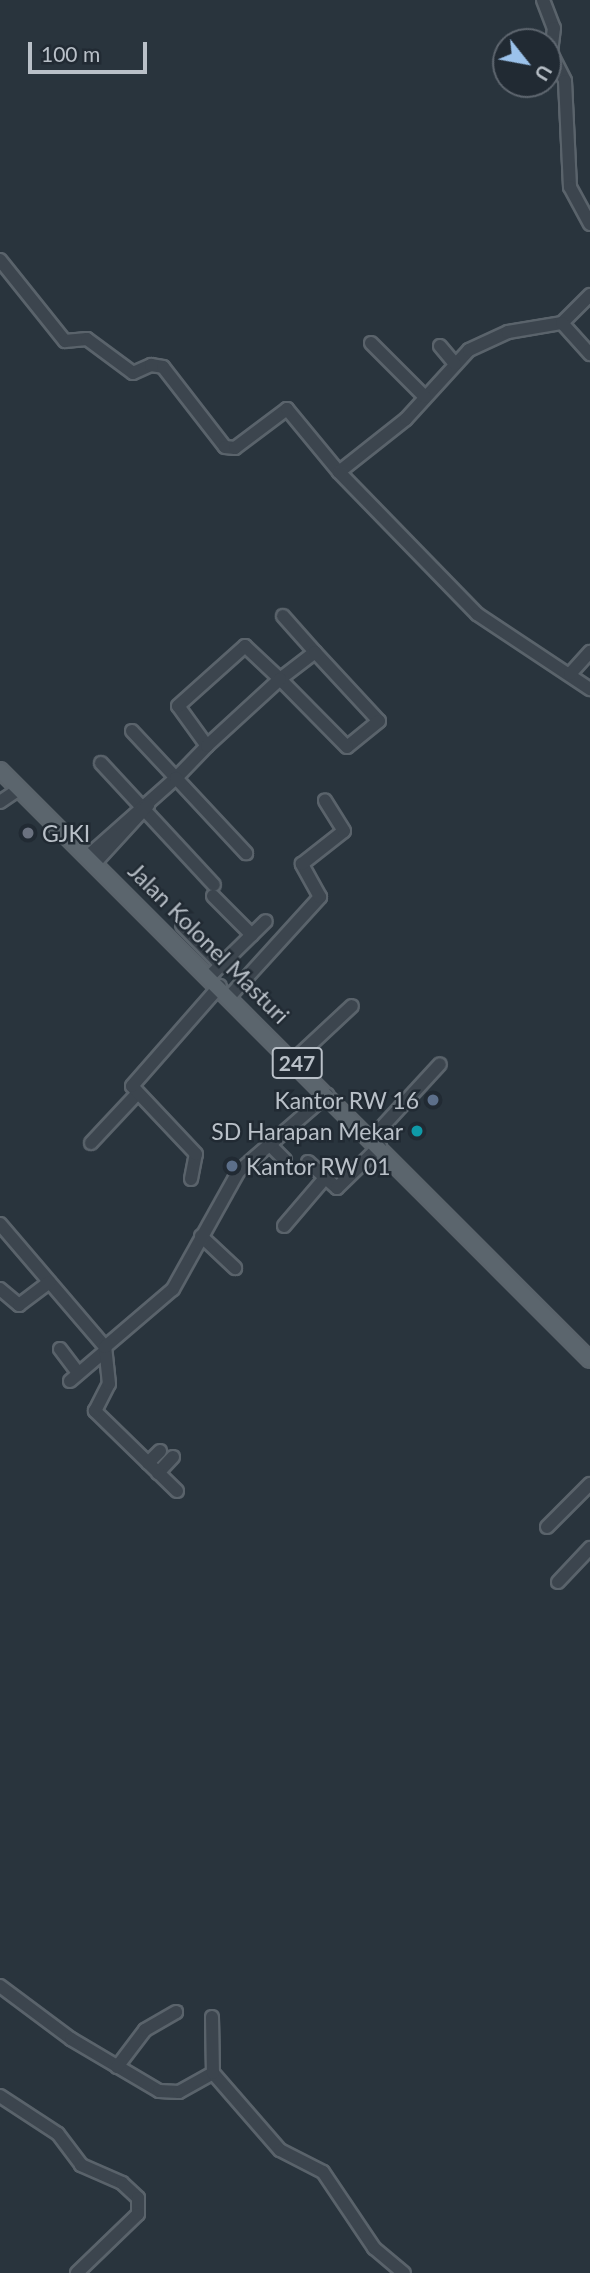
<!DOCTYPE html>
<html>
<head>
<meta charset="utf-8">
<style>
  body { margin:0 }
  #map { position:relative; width:590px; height:2273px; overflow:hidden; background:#29343d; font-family:Lato,sans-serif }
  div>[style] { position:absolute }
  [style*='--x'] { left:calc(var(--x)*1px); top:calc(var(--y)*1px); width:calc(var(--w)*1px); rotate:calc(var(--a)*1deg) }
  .roads { filter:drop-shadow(2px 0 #5a636b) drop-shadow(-2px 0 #5a636b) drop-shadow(0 2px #5a636b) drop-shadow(0 -2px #5a636b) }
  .minor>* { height:12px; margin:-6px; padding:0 6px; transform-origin:6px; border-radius:6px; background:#3c454e }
  .major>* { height:14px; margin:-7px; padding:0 7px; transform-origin:7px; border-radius:7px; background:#5b656d }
  .dots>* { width:19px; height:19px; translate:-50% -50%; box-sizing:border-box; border:4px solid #212a33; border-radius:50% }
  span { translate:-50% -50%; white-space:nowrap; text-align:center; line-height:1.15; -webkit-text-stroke:5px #212a33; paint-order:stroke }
  .shield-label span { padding:2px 5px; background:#212a33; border:2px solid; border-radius:5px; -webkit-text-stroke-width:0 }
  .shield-label { font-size:21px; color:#b9c0c8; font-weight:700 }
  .poi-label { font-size:23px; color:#b9c0c8 }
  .left { translate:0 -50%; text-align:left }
  .right { translate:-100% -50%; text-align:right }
  .street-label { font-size:23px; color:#b9c0c8 }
  .north { position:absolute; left:492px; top:28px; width:70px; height:70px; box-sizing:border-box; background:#212a33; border:2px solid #5e666f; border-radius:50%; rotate:121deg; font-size:19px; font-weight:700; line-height:28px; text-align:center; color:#b9c0c8 }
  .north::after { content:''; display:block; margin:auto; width:24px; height:32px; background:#9bc2eb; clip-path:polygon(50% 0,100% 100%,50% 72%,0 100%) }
  .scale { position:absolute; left:28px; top:42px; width:119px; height:32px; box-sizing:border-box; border:4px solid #b9c0c8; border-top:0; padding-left:9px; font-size:21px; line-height:24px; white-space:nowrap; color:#b9c0c8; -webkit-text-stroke:5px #212a33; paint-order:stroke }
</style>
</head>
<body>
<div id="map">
  <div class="roads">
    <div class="minor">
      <i style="--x:543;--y:0;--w:30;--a:69"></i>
      <i style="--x:554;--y:28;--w:25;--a:97"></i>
      <i style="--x:551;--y:53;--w:31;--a:63"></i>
      <i style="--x:565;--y:81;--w:106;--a:87.3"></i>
      <i style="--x:570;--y:187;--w:42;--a:61.6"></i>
      <i style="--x:0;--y:260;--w:104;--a:51.3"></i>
      <i style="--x:65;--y:341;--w:22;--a:-5"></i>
      <i style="--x:87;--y:339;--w:57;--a:36.5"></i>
      <i style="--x:133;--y:373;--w:20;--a:-24"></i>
      <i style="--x:151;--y:365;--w:12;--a:9"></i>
      <i style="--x:163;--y:367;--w:101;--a:52.2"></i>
      <i style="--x:225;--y:447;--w:10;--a:6"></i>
      <i style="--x:235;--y:448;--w:65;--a:-36.9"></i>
      <i style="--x:287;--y:409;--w:82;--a:50.5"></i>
      <i style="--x:339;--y:472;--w:85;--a:-38.3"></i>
      <i style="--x:406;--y:419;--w:93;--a:-47.6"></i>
      <i style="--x:469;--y:350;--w:43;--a:-24.8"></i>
      <i style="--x:508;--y:332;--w:55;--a:-9.5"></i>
      <i style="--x:562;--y:323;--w:40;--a:-45"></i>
      <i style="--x:562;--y:323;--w:42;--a:47.9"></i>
      <i style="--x:371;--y:343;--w:76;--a:45"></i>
      <i style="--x:440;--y:346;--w:23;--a:50"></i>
      <i style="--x:339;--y:472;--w:198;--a:45.8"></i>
      <i style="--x:477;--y:614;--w:136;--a:33.6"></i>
      <i style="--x:283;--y:616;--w:48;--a:48.4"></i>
      <i style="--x:570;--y:674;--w:30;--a:-48"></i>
      <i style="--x:132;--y:731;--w:64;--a:46.9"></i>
      <i style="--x:176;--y:778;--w:45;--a:-45.9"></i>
      <i style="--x:207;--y:746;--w:49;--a:-125.9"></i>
      <i style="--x:178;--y:706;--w:90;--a:-41.8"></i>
      <i style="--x:245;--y:646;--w:48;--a:43.3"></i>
      <i style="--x:280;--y:679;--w:44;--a:-37.6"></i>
      <i style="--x:315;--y:652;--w:94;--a:47.2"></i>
      <i style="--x:379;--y:721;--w:41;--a:140.9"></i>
      <i style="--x:347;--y:747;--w:95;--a:-134.6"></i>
      <i style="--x:280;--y:679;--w:99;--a:137.5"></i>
      <i style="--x:101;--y:763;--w:166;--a:47.2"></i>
      <i style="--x:0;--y:802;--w:23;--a:-34"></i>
      <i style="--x:88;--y:856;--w:118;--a:-41.6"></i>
      <i style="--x:176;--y:778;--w:103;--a:47"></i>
      <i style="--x:95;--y:863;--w:79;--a:-47.6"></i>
      <i style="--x:213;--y:896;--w:55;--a:45"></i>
      <i style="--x:182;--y:925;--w:56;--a:45.7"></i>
      <i style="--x:210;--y:976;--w:78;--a:-44.5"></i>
      <i style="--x:230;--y:996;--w:134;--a:-47.7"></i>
      <i style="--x:320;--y:897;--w:38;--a:-119"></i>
      <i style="--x:302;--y:864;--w:53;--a:-38.2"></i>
      <i style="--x:344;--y:831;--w:36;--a:-122"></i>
      <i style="--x:294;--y:1060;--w:79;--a:-43"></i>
      <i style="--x:372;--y:1138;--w:100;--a:-47.4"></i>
      <i style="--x:91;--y:1143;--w:64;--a:-46.9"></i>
      <i style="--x:271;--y:1146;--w:20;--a:45"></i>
      <i style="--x:308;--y:1162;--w:39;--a:42"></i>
      <i style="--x:337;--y:1188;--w:60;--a:-44.3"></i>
      <i style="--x:191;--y:1179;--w:25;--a:-79"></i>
      <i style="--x:196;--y:1154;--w:93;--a:-133.3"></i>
      <i style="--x:132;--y:1086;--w:133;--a:-48.7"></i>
      <i style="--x:0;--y:1224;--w:162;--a:49.5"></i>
      <i style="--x:284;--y:1226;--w:63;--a:-49.5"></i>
      <i style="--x:201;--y:1236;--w:47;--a:43.3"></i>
      <i style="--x:0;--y:1289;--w:25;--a:40"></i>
      <i style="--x:19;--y:1305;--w:38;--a:-37"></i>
      <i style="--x:60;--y:1349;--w:30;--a:53"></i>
      <i style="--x:70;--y:1381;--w:45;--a:-40.5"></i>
      <i style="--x:148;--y:1463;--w:17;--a:-45"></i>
      <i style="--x:158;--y:1473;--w:22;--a:-47"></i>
      <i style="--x:177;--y:1491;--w:115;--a:-135.7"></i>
      <i style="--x:95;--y:1411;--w:30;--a:-63"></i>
      <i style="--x:109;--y:1384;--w:37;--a:-96"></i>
      <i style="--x:105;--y:1347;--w:89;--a:-40.5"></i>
      <i style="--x:173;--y:1289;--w:134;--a:-60.9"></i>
      <i style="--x:238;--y:1172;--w:118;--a:-40.9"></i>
      <i style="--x:547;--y:1527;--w:61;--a:-45"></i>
      <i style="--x:558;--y:1582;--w:47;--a:-46.7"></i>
      <i style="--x:0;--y:1986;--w:89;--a:36.7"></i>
      <i style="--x:71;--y:2039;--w:102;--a:30.6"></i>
      <i style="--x:159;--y:2091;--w:20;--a:3"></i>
      <i style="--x:179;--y:2092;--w:39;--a:-29"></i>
      <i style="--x:213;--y:2073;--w:102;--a:49"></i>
      <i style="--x:280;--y:2150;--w:48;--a:27.1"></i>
      <i style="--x:323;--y:2172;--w:92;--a:56.1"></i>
      <i style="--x:374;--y:2248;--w:39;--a:40"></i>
      <i style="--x:212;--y:2017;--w:56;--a:89"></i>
      <i style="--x:117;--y:2067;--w:46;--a:-52.9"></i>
      <i style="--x:145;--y:2030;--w:36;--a:-30"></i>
      <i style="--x:0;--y:2096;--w:69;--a:33.2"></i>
      <i style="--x:58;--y:2134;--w:39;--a:53"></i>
      <i style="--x:81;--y:2165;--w:45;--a:23.7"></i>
      <i style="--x:122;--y:2183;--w:22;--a:43"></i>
      <i style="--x:138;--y:2198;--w:16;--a:90"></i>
      <i style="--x:138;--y:2214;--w:85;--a:136"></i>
    </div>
    <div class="major">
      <i style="--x:0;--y:770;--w:834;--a:45"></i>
    </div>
  </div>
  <div class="dots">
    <i style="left:28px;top:833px;background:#6b7280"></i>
    <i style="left:433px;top:1100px;background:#5c6f8a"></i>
    <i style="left:417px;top:1131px;background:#0f9aa8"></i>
    <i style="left:232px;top:1166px;background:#5c6f8a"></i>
  </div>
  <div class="shield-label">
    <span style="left:297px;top:1063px">247</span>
  </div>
  <div class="poi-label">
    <span class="left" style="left:42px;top:833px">GJKI</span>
    <span class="right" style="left:419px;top:1100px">Kantor RW 16</span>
    <span class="right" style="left:403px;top:1131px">SD Harapan Mekar</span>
    <span class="left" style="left:246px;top:1166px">Kantor RW 01</span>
  </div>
  <div class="street-label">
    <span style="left:209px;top:943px;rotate:45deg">Jalan Kolonel Masturi</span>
  </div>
  <div class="north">U</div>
  <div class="scale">100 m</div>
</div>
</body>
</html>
